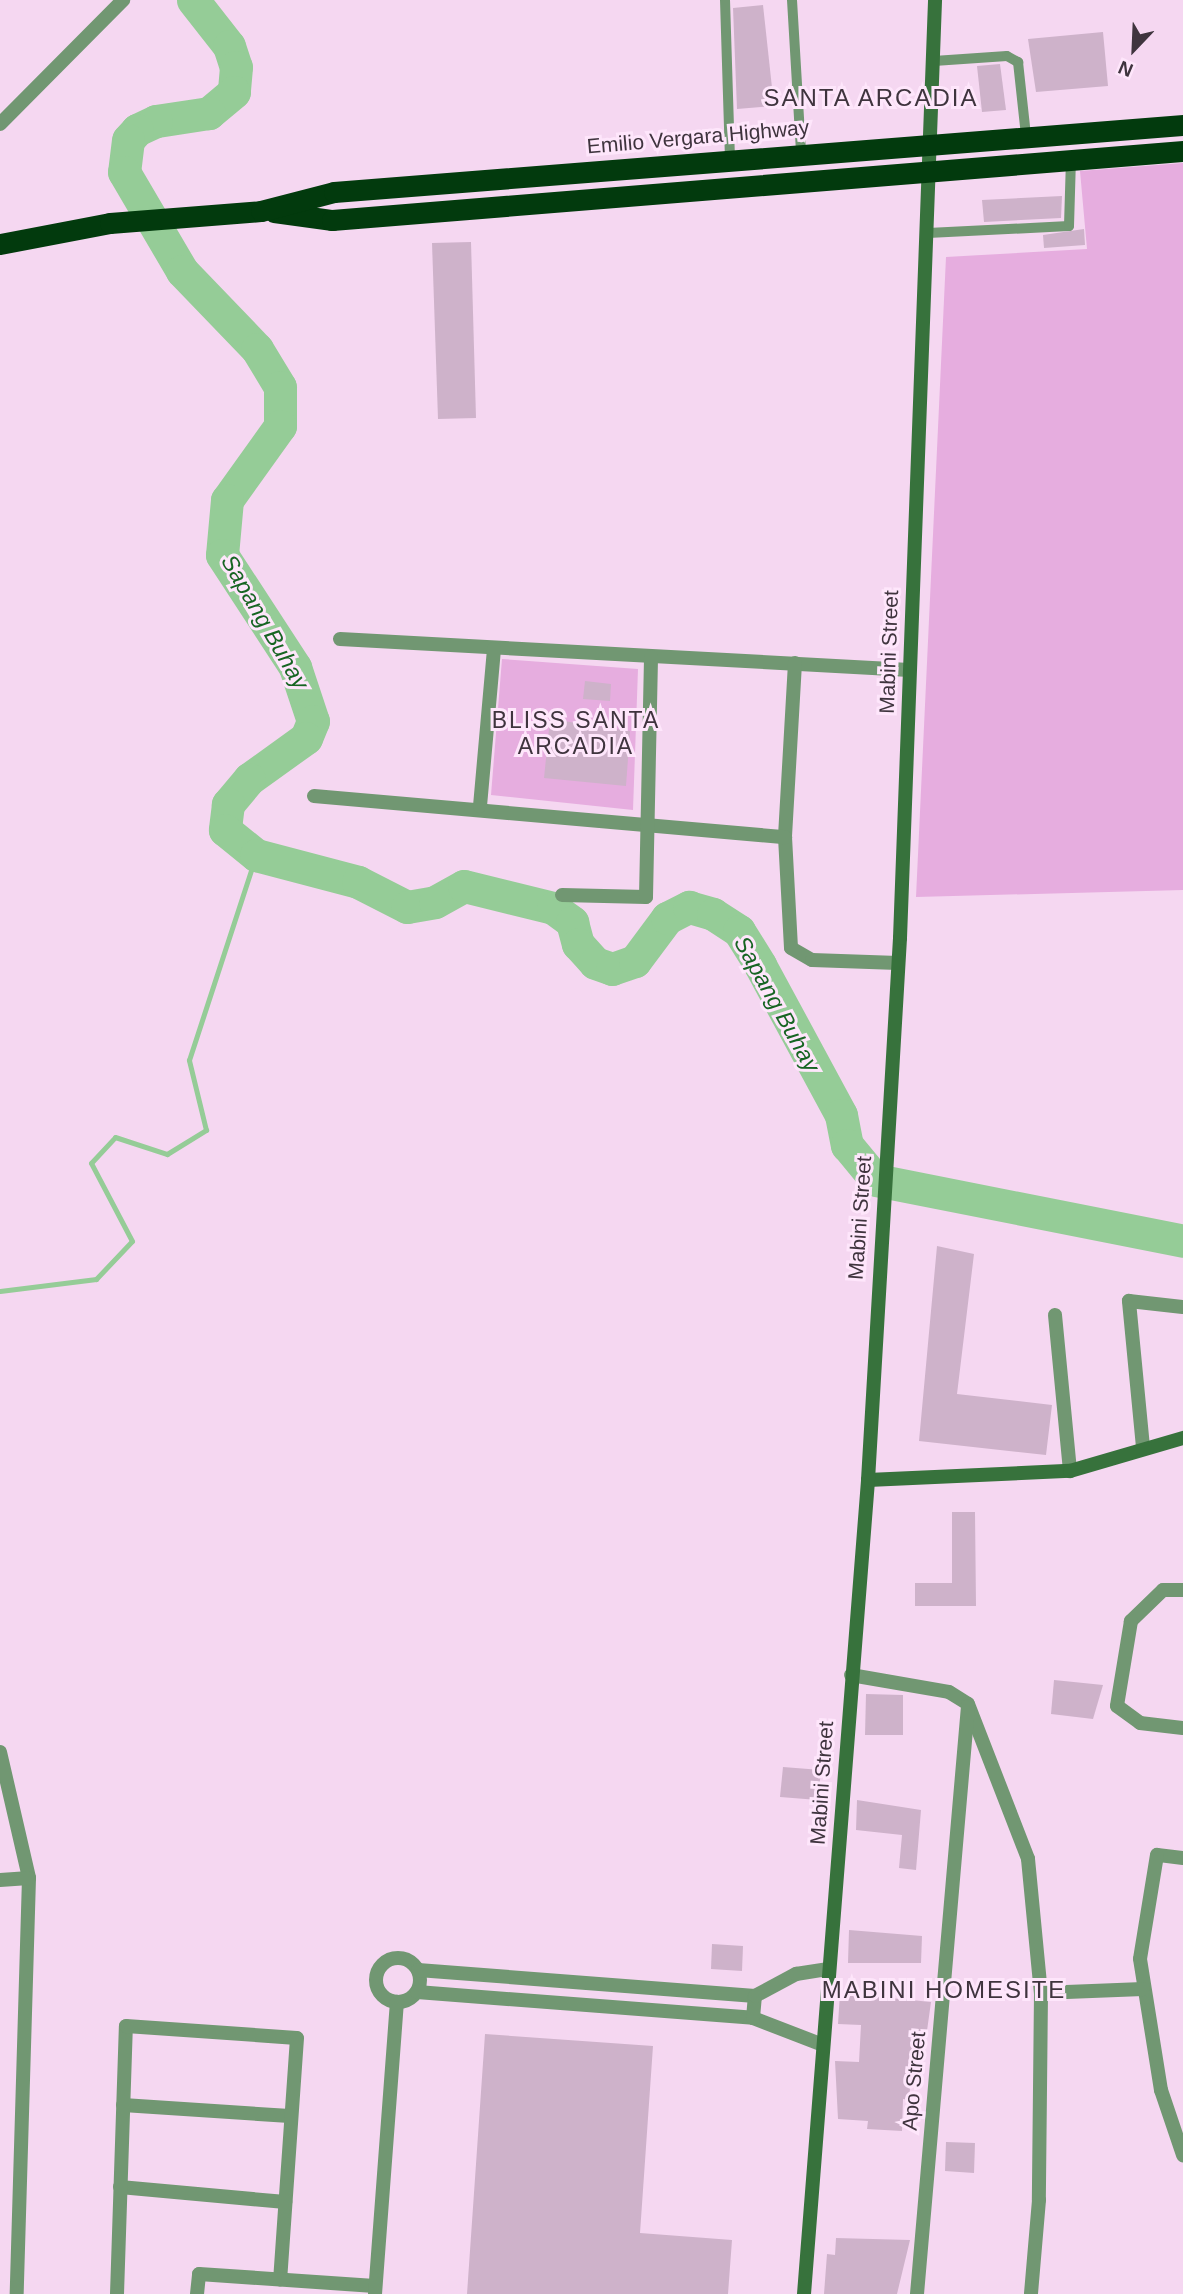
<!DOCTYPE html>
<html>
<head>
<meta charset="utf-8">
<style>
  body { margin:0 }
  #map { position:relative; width:1183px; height:2294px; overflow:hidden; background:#f5d7f1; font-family:Arial,sans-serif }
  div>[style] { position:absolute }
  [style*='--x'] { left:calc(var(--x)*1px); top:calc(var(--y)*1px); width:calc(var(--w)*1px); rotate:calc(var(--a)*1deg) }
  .green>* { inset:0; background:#e6addf }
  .stream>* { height:5px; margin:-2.5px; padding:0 2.5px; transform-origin:2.5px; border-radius:2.5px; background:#95cc97 }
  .river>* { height:33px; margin:-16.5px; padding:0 16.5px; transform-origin:16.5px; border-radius:16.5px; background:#95cc97 }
  .building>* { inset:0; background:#ceb2ca }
  .lane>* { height:10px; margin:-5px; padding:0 5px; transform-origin:5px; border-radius:5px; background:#719772 }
  .street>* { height:14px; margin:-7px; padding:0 7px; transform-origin:7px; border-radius:7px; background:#719772 }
  .street>.ring { margin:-7px; padding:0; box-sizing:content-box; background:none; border:14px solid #719772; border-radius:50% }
  .secondary>* { height:14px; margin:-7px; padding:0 7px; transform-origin:7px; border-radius:7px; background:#37723c }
  .highway>* { height:21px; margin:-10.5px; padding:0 10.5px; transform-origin:10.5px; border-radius:10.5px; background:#023a0d }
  span { translate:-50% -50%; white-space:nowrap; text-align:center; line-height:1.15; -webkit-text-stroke:6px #fee6fb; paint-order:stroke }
  .street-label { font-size:21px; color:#3f343e }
  .water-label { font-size:23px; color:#176523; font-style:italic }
  .neighbourhood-label { font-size:23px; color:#3f343e; letter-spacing:2px }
  .quarter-label { font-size:24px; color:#3f343e; letter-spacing:2px }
  .north { position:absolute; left:1099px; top:14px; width:70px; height:70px; -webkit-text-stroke:5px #fee6fb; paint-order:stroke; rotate:203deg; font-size:19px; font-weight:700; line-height:28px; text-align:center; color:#3f343e }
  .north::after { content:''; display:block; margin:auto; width:24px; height:32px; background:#3f343e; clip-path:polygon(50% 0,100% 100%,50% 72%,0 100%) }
</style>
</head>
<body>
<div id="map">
  <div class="green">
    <i style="clip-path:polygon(1183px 163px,1183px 890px,916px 897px,946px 257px,1087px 249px,1080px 171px)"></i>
    <i style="clip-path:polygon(502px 659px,638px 669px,633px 810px,491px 795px)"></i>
  </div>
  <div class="stream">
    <i style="--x:0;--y:1291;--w:97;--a:-7.1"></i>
    <i style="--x:96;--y:1279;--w:52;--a:-46.5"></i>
    <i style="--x:132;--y:1241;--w:88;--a:-117.7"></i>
    <i style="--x:91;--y:1163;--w:35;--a:-47"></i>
    <i style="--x:115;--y:1137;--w:55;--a:18.1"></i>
    <i style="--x:167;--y:1154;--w:46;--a:-31.6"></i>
    <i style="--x:206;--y:1130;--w:72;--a:-103.7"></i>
    <i style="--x:189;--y:1060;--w:216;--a:-71.9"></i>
  </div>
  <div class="river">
    <i style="--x:193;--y:0;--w:58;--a:52"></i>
    <i style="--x:229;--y:46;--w:22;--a:72"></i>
    <i style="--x:236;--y:67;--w:25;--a:95"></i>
    <i style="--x:234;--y:92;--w:33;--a:140"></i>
    <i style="--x:209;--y:113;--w:54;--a:171.4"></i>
    <i style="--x:156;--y:121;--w:21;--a:155"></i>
    <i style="--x:137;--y:130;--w:13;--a:132"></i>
    <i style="--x:128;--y:140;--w:32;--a:97"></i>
    <i style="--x:124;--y:172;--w:115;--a:59.6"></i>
    <i style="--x:182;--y:271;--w:108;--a:46.1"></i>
    <i style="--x:257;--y:349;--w:44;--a:58.8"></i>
    <i style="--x:280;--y:387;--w:39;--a:90"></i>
    <i style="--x:280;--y:426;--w:91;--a:125.6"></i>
    <i style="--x:227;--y:500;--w:55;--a:95.2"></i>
    <i style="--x:222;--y:555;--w:134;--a:56.9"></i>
    <i style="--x:295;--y:667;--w:57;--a:71.6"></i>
    <i style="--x:313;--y:721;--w:18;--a:112"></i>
    <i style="--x:306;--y:738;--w:70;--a:144.3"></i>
    <i style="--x:249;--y:779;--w:33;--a:130"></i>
    <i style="--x:228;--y:804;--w:26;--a:97"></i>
    <i style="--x:225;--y:830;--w:40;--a:39"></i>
    <i style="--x:256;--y:855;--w:106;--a:14.8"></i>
    <i style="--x:358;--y:882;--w:55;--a:27"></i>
    <i style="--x:407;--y:907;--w:28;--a:-10"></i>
    <i style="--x:435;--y:902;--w:33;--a:-29"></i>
    <i style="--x:464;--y:886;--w:92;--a:13.9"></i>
    <i style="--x:553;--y:908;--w:24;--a:36"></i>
    <i style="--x:572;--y:922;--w:23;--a:75"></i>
    <i style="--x:578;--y:944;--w:25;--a:48"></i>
    <i style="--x:595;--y:963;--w:18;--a:19"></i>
    <i style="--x:612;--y:969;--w:24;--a:-19"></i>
    <i style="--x:635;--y:961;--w:54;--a:-53.3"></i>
    <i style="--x:667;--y:918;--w:25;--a:-27"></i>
    <i style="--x:689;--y:907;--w:25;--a:16"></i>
    <i style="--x:713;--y:914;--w:31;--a:33"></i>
    <i style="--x:739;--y:931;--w:40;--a:58"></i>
    <i style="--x:760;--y:965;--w:170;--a:61.6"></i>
    <i style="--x:841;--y:1115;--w:31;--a:79"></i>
    <i style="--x:847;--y:1145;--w:45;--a:50.4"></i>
    <i style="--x:876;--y:1180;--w:313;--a:11.2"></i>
  </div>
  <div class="building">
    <i style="clip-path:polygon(763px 5px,774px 106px,737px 109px,733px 8px)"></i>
    <i style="clip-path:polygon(1103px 32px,1108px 86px,1036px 92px,1028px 39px)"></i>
    <i style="clip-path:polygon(1000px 64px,1006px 110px,982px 112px,977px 66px)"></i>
    <i style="clip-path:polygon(1062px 196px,1061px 218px,984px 222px,982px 200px)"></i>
    <i style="clip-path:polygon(1084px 229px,1085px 245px,1044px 248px,1043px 235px)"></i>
    <i style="clip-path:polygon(471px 242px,476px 418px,438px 419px,432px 243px)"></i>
    <i style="clip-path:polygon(585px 681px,611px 684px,610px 701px,583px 699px)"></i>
    <i style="clip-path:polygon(550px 719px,630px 731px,626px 786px,544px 778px)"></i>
    <i style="clip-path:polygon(937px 1246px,974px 1254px,957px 1394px,1052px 1405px,1046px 1455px,919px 1441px)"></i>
    <i style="clip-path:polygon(952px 1512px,975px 1512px,976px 1606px,915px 1606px,915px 1583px,952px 1583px)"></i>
    <i style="clip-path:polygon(1054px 1680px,1103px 1685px,1093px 1719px,1051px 1714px)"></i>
    <i style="clip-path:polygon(866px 1694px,903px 1695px,903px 1735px,865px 1735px)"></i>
    <i style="clip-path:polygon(783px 1767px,821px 1770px,818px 1800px,780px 1797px)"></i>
    <i style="clip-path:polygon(857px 1800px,921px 1810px,916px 1870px,899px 1868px,902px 1835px,856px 1830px)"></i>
    <i style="clip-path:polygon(849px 1930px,922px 1936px,921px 1963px,848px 1963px)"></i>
    <i style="clip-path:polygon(712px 1944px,743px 1946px,742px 1971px,711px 1969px)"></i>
    <i style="clip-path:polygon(840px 1993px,931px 2002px,922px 2067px,912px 2066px,909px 2100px,903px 2099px,902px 2131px,867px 2129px,868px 2121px,838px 2119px,835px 2061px,859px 2062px,861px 2025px,838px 2024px)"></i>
    <i style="clip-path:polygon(485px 2034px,653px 2046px,640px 2233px,732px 2240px,728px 2294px,467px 2294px)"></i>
    <i style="clip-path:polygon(946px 2142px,975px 2143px,974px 2173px,945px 2171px)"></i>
    <i style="clip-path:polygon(836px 2238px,910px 2240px,897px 2294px,824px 2294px,827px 2254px,835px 2255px)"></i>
  </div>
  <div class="lane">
    <i style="--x:725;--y:0;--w:159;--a:88.2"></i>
    <i style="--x:792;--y:0;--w:153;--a:86.6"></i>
    <i style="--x:934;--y:61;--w:73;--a:-3.9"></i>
    <i style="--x:1007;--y:56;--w:13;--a:29"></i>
    <i style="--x:1018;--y:62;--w:74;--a:83.8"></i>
    <i style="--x:928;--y:233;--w:141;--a:-2.8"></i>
    <i style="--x:1069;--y:226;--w:66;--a:-88.3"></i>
  </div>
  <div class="street">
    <i style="--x:0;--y:124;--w:175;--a:-45.2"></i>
    <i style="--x:340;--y:639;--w:570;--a:3.12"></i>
    <i style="--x:795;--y:663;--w:174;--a:93.3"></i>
    <i style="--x:785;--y:837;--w:111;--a:86.9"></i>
    <i style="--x:791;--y:948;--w:24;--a:30"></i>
    <i style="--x:812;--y:960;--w:86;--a:2"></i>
    <i style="--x:314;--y:796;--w:473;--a:5"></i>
    <i style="--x:480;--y:806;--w:158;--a:-84.9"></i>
    <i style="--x:562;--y:895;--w:84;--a:1.4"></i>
    <i style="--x:646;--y:897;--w:240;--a:-88.8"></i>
    <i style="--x:1055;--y:1315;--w:157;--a:84.5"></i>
    <i style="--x:1143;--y:1447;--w:147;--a:-95.5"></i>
    <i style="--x:1129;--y:1301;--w:54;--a:6.3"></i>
    <i style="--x:1183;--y:1590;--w:20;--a:180"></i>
    <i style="--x:1163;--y:1590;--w:45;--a:135.9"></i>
    <i style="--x:1131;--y:1621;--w:86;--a:99.4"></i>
    <i style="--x:1117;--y:1706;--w:29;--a:36"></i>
    <i style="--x:1140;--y:1723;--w:43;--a:6.6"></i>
    <i style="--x:851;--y:1675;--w:99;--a:9.8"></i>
    <i style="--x:949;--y:1692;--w:22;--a:32"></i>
    <i style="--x:968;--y:1704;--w:166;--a:68.8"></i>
    <i style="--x:1028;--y:1859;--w:135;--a:84.5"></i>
    <i style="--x:1041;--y:1993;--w:207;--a:90.6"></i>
    <i style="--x:1039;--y:2200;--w:94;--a:94.9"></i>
    <i style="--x:0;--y:1752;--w:129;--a:77"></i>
    <i style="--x:29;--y:1878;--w:416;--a:91.7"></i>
    <i style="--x:1183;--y:1858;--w:26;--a:-173"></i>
    <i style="--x:1157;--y:1855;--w:105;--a:99.3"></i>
    <i style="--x:1140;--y:1959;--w:133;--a:80.9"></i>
    <i style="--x:1161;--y:2090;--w:69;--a:71.3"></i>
    <i style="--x:0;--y:1880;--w:29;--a:-4"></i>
    <i class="ring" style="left:376px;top:1958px;width:30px;height:30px"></i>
    <i style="--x:418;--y:1970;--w:338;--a:4.4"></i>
    <i style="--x:417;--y:1992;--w:337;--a:4.4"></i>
    <i style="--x:753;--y:2018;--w:75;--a:21.1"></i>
    <i style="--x:1041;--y:1993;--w:102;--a:-2.2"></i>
    <i style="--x:753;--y:2018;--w:22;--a:-85"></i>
    <i style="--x:755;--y:1996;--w:47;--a:-28.2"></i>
    <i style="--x:796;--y:1974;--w:33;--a:-9"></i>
    <i style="--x:123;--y:2105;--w:167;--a:3.8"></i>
    <i style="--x:120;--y:2187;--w:166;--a:5.2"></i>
    <i style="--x:117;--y:2294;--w:268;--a:-88.1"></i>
    <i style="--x:126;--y:2026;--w:171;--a:4"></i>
    <i style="--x:297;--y:2038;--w:242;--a:94"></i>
    <i style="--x:197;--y:2294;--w:20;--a:-84"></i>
    <i style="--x:199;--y:2274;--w:176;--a:3.9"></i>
    <i style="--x:375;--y:2294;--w:293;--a:-85.7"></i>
    <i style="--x:917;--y:2294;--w:590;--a:-85.04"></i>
  </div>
  <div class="secondary">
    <i style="--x:868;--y:1480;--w:202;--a:-2.6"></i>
    <i style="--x:1070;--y:1471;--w:118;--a:-16.3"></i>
    <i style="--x:804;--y:2294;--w:817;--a:-85.5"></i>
    <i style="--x:868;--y:1480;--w:543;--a:-86.62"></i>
    <i style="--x:900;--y:938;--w:939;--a:-87.86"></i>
  </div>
  <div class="highway">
    <i style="--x:274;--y:212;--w:59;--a:7.9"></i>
    <i style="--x:332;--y:220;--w:854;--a:-4.64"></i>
    <i style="--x:0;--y:244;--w:112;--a:-10.8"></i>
    <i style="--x:110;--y:223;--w:151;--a:-4.5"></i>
    <i style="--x:261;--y:211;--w:75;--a:-14.6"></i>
    <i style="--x:334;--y:192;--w:852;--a:-4.51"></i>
  </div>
  <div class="street-label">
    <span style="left:698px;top:137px;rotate:-5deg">Emilio Vergara Highway</span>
    <span style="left:889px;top:652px;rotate:-88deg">Mabini Street</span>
    <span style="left:860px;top:1218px;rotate:-86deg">Mabini Street</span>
    <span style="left:822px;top:1783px;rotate:-86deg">Mabini Street</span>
    <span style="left:914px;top:2081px;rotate:-85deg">Apo Street</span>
  </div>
  <div class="water-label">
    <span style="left:265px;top:622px;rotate:60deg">Sapang Buhay</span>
    <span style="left:777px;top:1004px;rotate:61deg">Sapang Buhay</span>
  </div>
  <div class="neighbourhood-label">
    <span style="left:576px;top:733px">BLISS SANTA<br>ARCADIA</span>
  </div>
  <div class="quarter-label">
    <span style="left:871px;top:98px">SANTA ARCADIA</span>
    <span style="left:944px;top:1990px">MABINI HOMESITE</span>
  </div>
  <div class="north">N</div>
</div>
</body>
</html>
